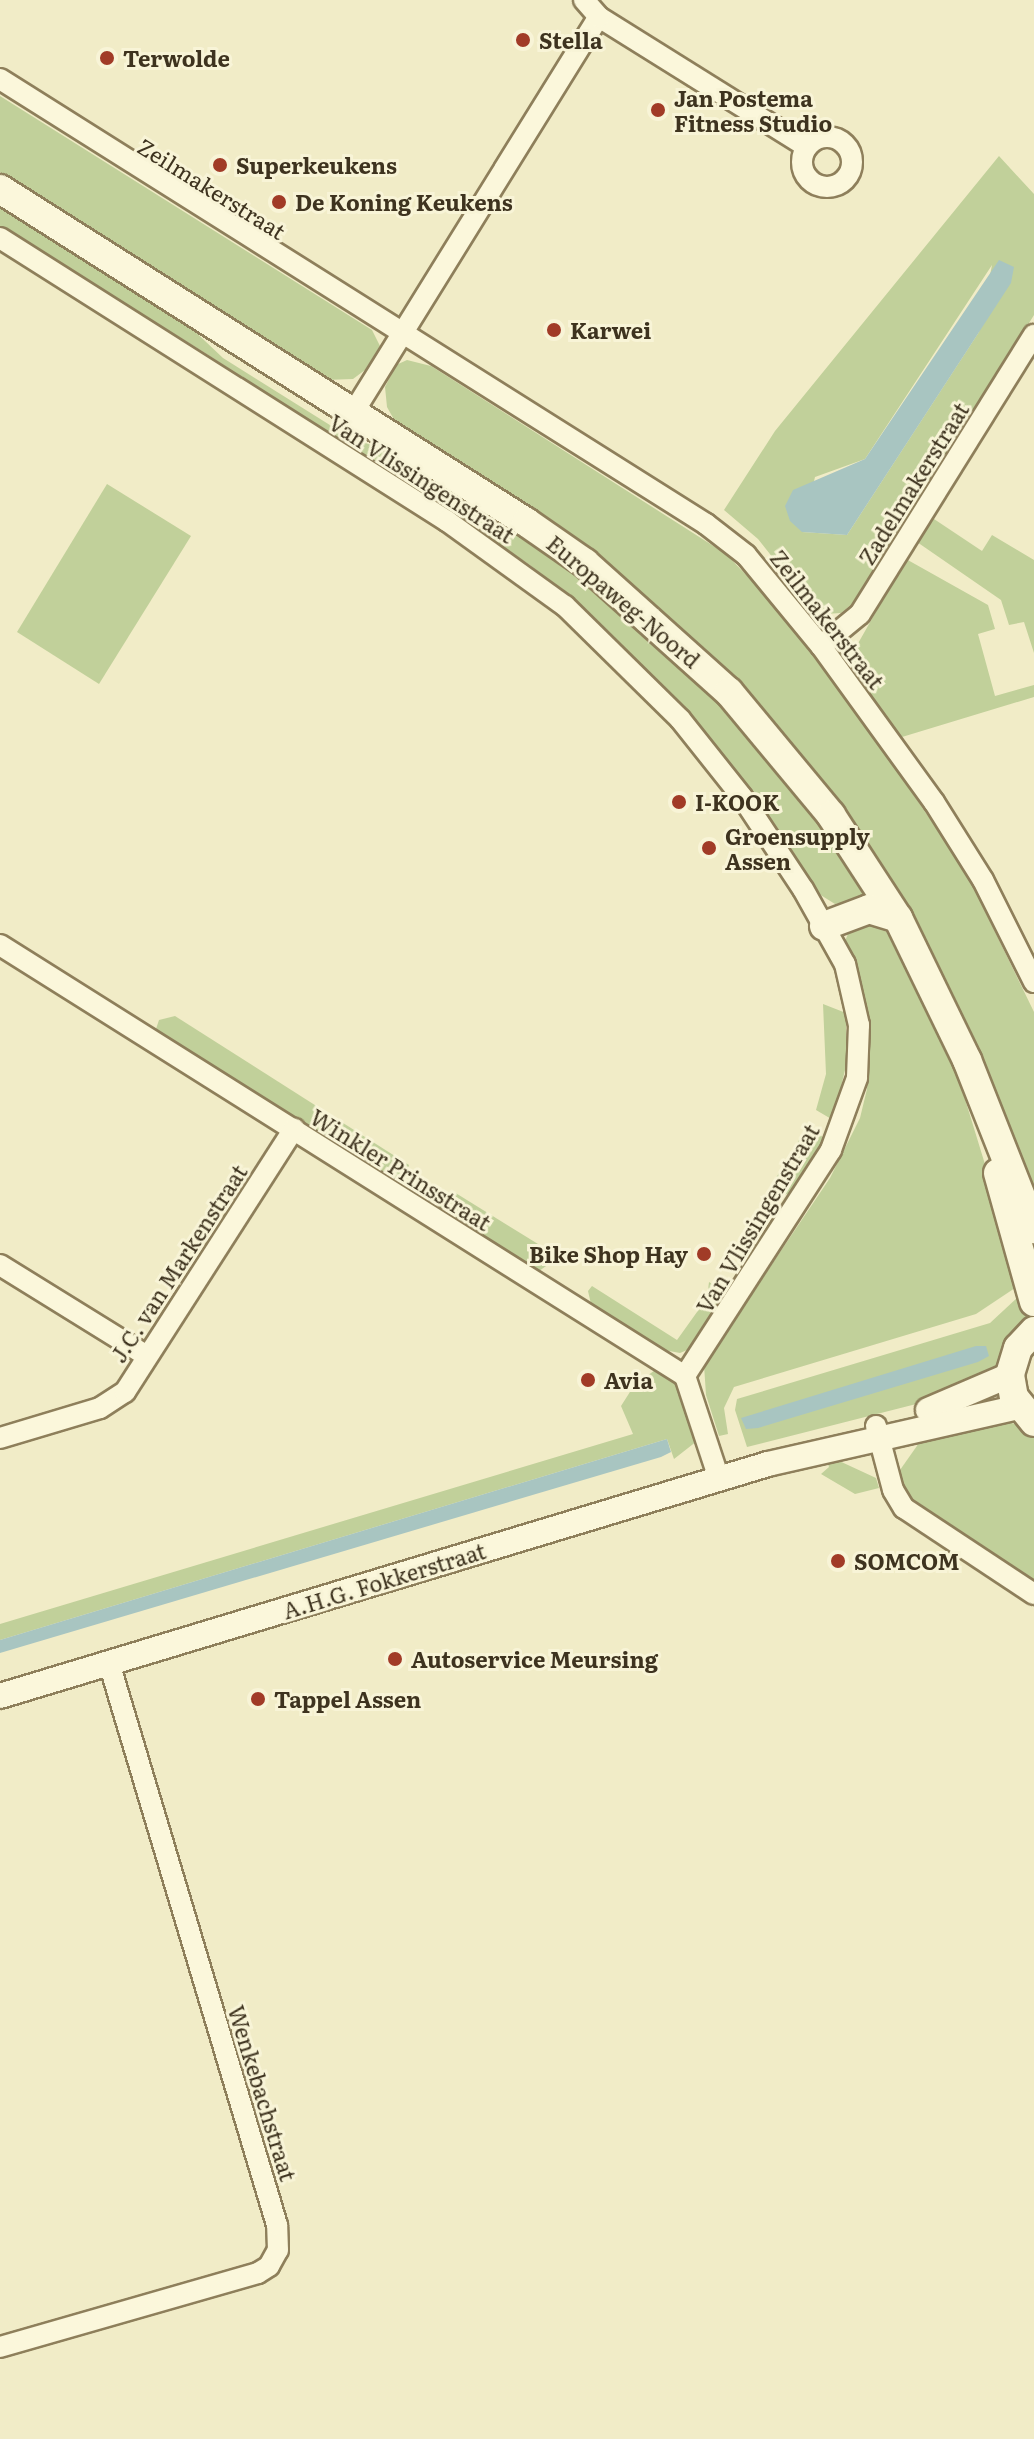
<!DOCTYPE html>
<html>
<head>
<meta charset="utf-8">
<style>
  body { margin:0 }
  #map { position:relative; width:1034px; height:2439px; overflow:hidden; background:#f1ecc7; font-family:Literata,serif }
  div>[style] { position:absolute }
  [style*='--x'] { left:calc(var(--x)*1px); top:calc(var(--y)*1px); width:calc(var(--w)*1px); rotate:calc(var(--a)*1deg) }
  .green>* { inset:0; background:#c1d09a }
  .water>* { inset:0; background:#a8c5c1 }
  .roads { filter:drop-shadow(2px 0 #8e7f5b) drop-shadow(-2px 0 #8e7f5b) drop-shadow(0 2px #8e7f5b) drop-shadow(0 -2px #8e7f5b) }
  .minor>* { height:20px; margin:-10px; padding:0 10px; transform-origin:10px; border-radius:10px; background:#fbf7db }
  .minor>.ring { margin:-10px; padding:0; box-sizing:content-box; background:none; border:20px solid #fbf7db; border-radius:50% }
  .tertiary>* { height:24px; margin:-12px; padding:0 12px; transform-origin:12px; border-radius:12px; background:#fbf7db }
  .secondary>* { height:28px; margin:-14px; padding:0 14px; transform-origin:14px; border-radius:14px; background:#fbf7db }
  .dots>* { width:22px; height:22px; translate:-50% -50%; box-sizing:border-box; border:4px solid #f8f4d7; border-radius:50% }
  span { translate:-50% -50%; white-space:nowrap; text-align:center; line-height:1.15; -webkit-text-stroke:6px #f8f4d7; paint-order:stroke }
  .poi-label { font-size:22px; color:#3e331f; font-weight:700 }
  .left { translate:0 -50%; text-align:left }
  .right { translate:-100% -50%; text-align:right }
  .street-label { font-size:22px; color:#3e331f }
</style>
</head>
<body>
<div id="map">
  <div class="green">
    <i style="clip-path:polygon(0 96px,372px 330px,380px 346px,365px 370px,353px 379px,325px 380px,13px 184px,0 172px)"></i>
    <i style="clip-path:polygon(evenodd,999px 156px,1034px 194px,1034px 315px,858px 599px,841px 613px,824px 614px,811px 606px,758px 539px,724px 510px,775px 431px,999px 156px,992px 265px,979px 332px,847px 535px,802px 532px,815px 477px,865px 459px,992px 265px)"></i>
    <i style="clip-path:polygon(0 205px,186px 323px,223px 358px,349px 437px,404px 457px,536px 541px,654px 635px,765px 747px,868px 889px,860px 899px,835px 904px,819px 894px,692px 717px,633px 656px,530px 565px,202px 351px,0 227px)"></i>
    <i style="clip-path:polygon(407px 360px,431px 366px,726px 554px,773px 603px,868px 729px,964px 868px,1034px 1012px,1034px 1214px,966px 1022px,900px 895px,829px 793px,750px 697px,627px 580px,397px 425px,387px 407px,385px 387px,396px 365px)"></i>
    <i style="clip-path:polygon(107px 484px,191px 536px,99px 684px,17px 632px)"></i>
    <i style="clip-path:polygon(931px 517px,982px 551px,992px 535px,1034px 560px,1034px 653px,1024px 622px,1009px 625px,1001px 600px,917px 542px)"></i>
    <i style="clip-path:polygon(906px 559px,988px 605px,995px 629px,978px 634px,995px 696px,1034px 685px,1034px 697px,902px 737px,852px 675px,848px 661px)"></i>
    <i style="clip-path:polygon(867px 923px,887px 932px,917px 978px,950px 1050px,1018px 1272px,1010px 1273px,1015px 1288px,976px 1314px,734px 1387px,724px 1408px,728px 1434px,719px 1436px,706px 1395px,704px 1365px,830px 1178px,860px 1118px,867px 1089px,870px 1028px,845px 941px,850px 929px)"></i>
    <i style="clip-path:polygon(823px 1004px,846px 1013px,846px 1066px,833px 1120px,816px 1110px,826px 1074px)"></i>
    <i style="clip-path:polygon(175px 1016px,409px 1165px,402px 1184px,397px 1186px,155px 1032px,159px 1020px)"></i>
    <i style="clip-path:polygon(807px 1127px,826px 1139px,793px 1192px,784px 1195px,774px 1181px)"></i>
    <i style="clip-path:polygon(454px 1192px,551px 1252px,549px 1264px,539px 1271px,432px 1203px,438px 1194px)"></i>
    <i style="clip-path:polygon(709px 1282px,728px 1294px,692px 1348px,680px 1353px,664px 1350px,591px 1304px,588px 1291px,592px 1286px,677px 1340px,707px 1298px)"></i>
    <i style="clip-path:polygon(1018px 1297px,1027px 1318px,1000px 1368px,928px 1401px,747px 1447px,735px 1410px,737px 1399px,990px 1323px)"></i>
    <i style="clip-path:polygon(658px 1368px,678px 1384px,697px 1441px,674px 1459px,667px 1439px,0 1640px,0 1624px,633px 1434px,621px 1406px,635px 1384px,644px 1390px,649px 1383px,638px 1376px,644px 1378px)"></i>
    <i style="clip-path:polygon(999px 1418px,1034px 1432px,1034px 1582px,918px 1510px,900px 1481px,900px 1470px,919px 1443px)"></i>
    <i style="clip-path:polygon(835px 1459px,876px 1478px,879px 1488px,855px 1494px,821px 1474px,829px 1467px,827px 1461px)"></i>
  </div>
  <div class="water">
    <i style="clip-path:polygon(999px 260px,1014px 267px,1011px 283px,847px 535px,802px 532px,790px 521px,785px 506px,793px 490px,865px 459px)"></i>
    <i style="clip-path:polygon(976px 1346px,986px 1346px,989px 1356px,978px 1362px,758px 1428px,746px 1429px,741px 1418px)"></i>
    <i style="clip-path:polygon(667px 1439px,671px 1452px,661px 1457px,0 1653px,0 1640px)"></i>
  </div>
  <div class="roads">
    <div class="minor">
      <i style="--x:599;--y:17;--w:245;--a:32"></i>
      <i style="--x:0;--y:79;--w:835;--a:32.22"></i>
      <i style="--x:706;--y:524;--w:51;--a:37.8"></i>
      <i style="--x:746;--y:555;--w:118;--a:50.5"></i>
      <i style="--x:821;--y:646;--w:193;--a:54.1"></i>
      <i style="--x:934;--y:802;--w:92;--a:57.9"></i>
      <i style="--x:983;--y:880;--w:114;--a:63.4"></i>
      <i class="ring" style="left:802px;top:137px;width:30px;height:30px"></i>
      <i style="--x:0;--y:238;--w:529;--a:32.34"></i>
      <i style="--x:447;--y:521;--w:145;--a:35.8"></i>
      <i style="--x:565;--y:606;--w:161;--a:44.5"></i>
      <i style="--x:680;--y:719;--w:100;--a:51.5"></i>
      <i style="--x:742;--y:797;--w:110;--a:56.5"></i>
      <i style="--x:803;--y:889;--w:86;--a:60.8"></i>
      <i style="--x:845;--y:964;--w:63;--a:77.1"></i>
      <i style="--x:859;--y:1025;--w:53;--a:92.2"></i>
      <i style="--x:857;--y:1078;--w:77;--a:109.9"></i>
      <i style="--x:831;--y:1150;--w:269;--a:122.9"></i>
      <i style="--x:353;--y:413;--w:466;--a:-58.2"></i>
      <i style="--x:599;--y:17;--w:23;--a:-131"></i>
      <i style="--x:821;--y:646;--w:50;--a:-39.4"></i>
      <i style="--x:860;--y:614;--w:329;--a:-58.1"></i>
      <i style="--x:0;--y:945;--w:809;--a:32.18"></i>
      <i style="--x:685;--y:1376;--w:108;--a:71.7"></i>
      <i style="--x:0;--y:1265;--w:171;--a:31.8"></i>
      <i style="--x:876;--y:1426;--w:66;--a:75.1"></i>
      <i style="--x:893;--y:1490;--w:21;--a:59"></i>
      <i style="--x:904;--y:1508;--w:156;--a:33.5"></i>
      <i style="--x:0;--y:1438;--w:104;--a:-16.7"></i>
      <i style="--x:100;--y:1408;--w:30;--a:-33"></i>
      <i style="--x:125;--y:1392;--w:313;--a:-57.3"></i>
      <i style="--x:0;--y:2347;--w:268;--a:-16"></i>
      <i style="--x:258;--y:2273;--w:13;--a:-32"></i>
      <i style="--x:269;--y:2266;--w:18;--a:-61"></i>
      <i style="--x:278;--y:2250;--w:25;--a:-92"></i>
      <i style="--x:277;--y:2225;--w:587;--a:-106.64"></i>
    </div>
    <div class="tertiary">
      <i style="--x:928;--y:1410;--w:89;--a:-23.1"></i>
      <i style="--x:0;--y:1696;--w:802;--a:-16.81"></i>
      <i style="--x:768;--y:1464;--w:257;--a:-12.8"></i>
    </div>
    <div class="secondary">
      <i style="--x:0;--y:189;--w:623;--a:32.34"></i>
      <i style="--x:526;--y:522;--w:72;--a:34.8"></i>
      <i style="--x:585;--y:563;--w:193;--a:41.9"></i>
      <i style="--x:729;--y:692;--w:160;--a:50.3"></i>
      <i style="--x:831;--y:815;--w:123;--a:57"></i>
      <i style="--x:898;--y:918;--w:158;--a:64.1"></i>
      <i style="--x:967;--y:1060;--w:182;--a:68.4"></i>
      <i style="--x:824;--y:926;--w:48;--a:-20.7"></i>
      <i style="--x:869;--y:909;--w:30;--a:17"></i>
      <i style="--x:998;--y:1173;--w:134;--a:74.4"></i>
      <i style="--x:1034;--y:1331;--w:23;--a:133"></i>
      <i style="--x:1018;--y:1348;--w:28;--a:107"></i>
      <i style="--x:1010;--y:1375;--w:22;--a:80"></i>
      <i style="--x:1014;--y:1397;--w:32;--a:51"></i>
    </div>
  </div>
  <div class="dots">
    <i style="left:523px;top:40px;background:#a13b27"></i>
    <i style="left:107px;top:58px;background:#a13b27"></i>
    <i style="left:658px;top:110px;background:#a13b27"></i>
    <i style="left:220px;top:165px;background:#a13b27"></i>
    <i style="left:279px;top:202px;background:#a13b27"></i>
    <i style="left:554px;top:330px;background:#a13b27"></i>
    <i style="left:679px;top:802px;background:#a13b27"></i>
    <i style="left:709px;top:848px;background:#a13b27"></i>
    <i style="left:704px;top:1254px;background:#a13b27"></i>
    <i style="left:588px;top:1380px;background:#a13b27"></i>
    <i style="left:838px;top:1561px;background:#a13b27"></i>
    <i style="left:395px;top:1659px;background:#a13b27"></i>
    <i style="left:258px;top:1699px;background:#a13b27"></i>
  </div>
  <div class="poi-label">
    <span class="left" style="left:539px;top:40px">Stella</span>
    <span class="left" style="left:123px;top:58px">Terwolde</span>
    <span class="left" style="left:674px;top:110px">Jan Postema<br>Fitness Studio</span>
    <span class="left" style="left:236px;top:165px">Superkeukens</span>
    <span class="left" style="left:295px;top:202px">De Koning Keukens</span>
    <span class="left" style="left:570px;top:330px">Karwei</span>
    <span class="left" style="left:695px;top:802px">I-KOOK</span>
    <span class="left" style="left:725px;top:848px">Groensupply<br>Assen</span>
    <span class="right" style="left:688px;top:1254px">Bike Shop Hay</span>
    <span class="left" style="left:604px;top:1380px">Avia</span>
    <span class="left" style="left:854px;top:1561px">SOMCOM</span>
    <span class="left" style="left:411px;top:1659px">Autoservice Meursing</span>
    <span class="left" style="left:274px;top:1699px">Tappel Assen</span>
  </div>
  <div class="street-label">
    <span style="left:212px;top:188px;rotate:32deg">Zeilmakerstraat</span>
    <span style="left:422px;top:478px;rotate:33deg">Van Vlissingenstraat</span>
    <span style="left:913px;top:483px;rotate:-58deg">Zadelmakerstraat</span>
    <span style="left:624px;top:601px;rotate:40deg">Europaweg-Noord</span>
    <span style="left:828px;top:619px;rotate:52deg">Zeilmakerstraat</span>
    <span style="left:401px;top:1169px;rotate:32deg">Winkler Prinsstraat</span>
    <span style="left:757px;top:1218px;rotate:-59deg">Van Vlissingenstraat</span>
    <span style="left:178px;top:1263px;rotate:-57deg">J.C. van Markenstraat</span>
    <span style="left:384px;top:1580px;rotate:-17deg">A.H.G. Fokkerstraat</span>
    <span style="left:263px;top:2093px;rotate:73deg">Wenkebachstraat</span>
  </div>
</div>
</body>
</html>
